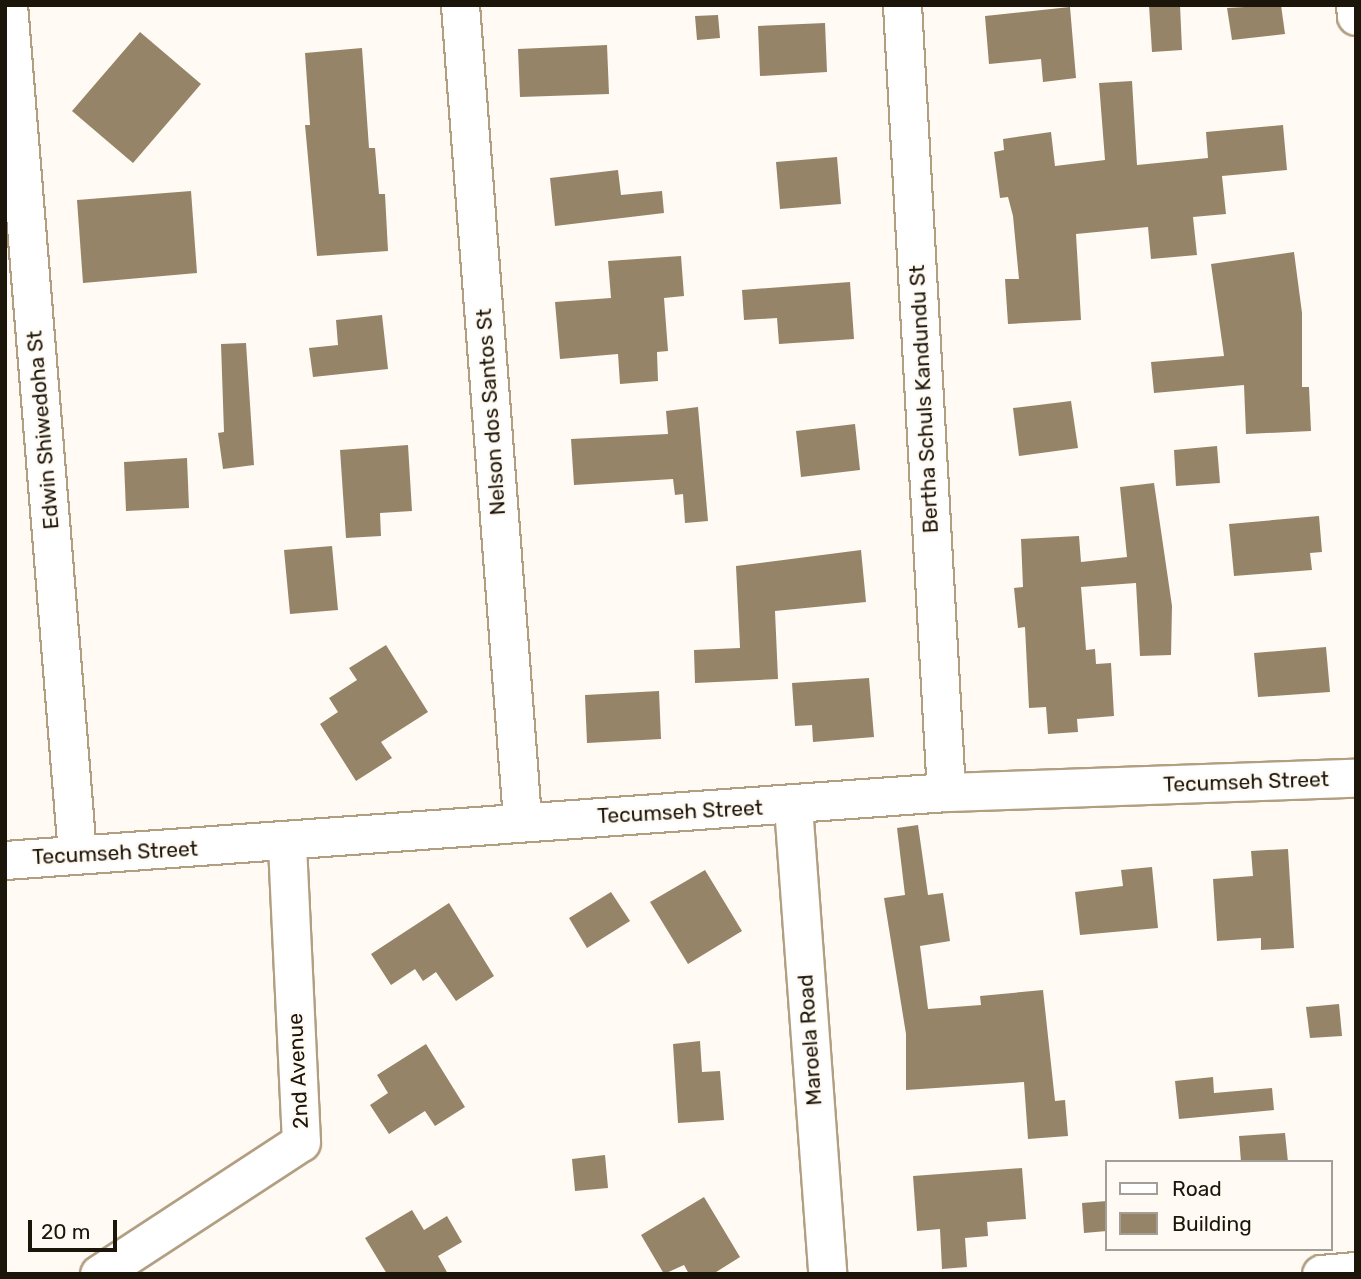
<!DOCTYPE html>
<html>
<head>
<meta charset="utf-8">
<style>
  body { margin:0 }
  #map { position:relative; width:1361px; height:1279px; overflow:hidden; background:#fffaf4; font-family:Rubik,sans-serif }
  div>[style] { position:absolute }
  [style*='--x'] { left:calc(var(--x)*1px); top:calc(var(--y)*1px); width:calc(var(--w)*1px); rotate:calc(var(--a)*1deg) }
  .building>* { inset:0; background:#968468 }
  .roads { filter:drop-shadow(2px 0 #b29f82) drop-shadow(-2px 0 #b29f82) drop-shadow(0 2px #b29f82) drop-shadow(0 -2px #b29f82) }
  .minor>* { height:37px; margin:-18.5px; padding:0 18.5px; transform-origin:18.5px; border-radius:18.5px; background:#fff }
  span { translate:-50% -50%; white-space:nowrap; text-align:center; line-height:1.15; -webkit-text-stroke:5px #fffaf4; paint-order:stroke }
  .street-label { font-size:21px; color:#1c150a }
  .frame { position:absolute; inset:0; border:7px solid #1c150a; pointer-events:none }
  .legend { position:absolute; left:1105px; top:1160px; width:228px; height:91px; box-sizing:border-box; background:#fffaf4; border:2px solid #a49e96; margin:0; padding:9px 12px; list-style:none; font-size:21px; color:#1c150a }
  .legend li { display:flex; align-items:center; gap:14px; height:35px }
  .legend b { width:35px; border:2px solid #a49e96 }
  .scale { position:absolute; left:28px; top:1220px; width:89px; height:32px; box-sizing:border-box; border:4px solid #1c150a; border-top:0; padding-left:9px; font-size:21px; line-height:24px; white-space:nowrap; color:#1c150a; -webkit-text-stroke:5px #fffaf4; paint-order:stroke }
</style>
</head>
<body>
<div id="map">
  <div class="building">
    <i style="clip-path:polygon(1149px 5px,1180px 5px,1182px 50px,1152px 52px)"></i>
    <i style="clip-path:polygon(1281px 5px,1285px 34px,1232px 40px,1227px 8px)"></i>
    <i style="clip-path:polygon(1070px 7px,1076px 78px,1043px 82px,1041px 59px,989px 64px,985px 16px)"></i>
    <i style="clip-path:polygon(718px 15px,720px 38px,697px 40px,695px 16px)"></i>
    <i style="clip-path:polygon(825px 23px,827px 72px,760px 76px,758px 26px)"></i>
    <i style="clip-path:polygon(140px 32px,201px 84px,133px 163px,72px 111px)"></i>
    <i style="clip-path:polygon(607px 45px,609px 94px,520px 97px,518px 49px)"></i>
    <i style="clip-path:polygon(362px 48px,369px 148px,375px 148px,379px 194px,385px 194px,388px 251px,317px 256px,305px 125px,310px 125px,305px 53px)"></i>
    <i style="clip-path:polygon(1132px 81px,1137px 165px,1208px 158px,1206px 132px,1283px 125px,1287px 170px,1222px 176px,1226px 214px,1193px 217px,1197px 255px,1151px 259px,1148px 227px,1076px 234px,1081px 320px,1008px 324px,1005px 279px,1019px 279px,1013px 216px,1008px 197px,1000px 198px,994px 152px,1004px 150px,1003px 139px,1051px 132px,1055px 166px,1105px 160px,1099px 83px)"></i>
    <i style="clip-path:polygon(837px 157px,841px 204px,780px 209px,776px 162px)"></i>
    <i style="clip-path:polygon(618px 170px,621px 195px,662px 191px,664px 213px,555px 226px,550px 178px)"></i>
    <i style="clip-path:polygon(191px 191px,197px 273px,83px 283px,77px 200px)"></i>
    <i style="clip-path:polygon(1294px 252px,1302px 313px,1302px 387px,1309px 387px,1311px 431px,1246px 434px,1244px 385px,1154px 393px,1151px 362px,1224px 356px,1211px 264px)"></i>
    <i style="clip-path:polygon(681px 256px,684px 296px,664px 298px,668px 351px,657px 352px,658px 381px,620px 384px,618px 354px,560px 359px,555px 302px,611px 298px,608px 261px)"></i>
    <i style="clip-path:polygon(850px 282px,854px 339px,779px 344px,777px 318px,744px 320px,742px 290px)"></i>
    <i style="clip-path:polygon(382px 315px,388px 369px,313px 377px,309px 348px,338px 345px,336px 320px)"></i>
    <i style="clip-path:polygon(246px 343px,254px 465px,223px 469px,218px 433px,224px 432px,221px 344px)"></i>
    <i style="clip-path:polygon(1071px 401px,1078px 448px,1019px 456px,1013px 408px)"></i>
    <i style="clip-path:polygon(698px 407px,708px 521px,685px 523px,683px 494px,675px 495px,673px 479px,574px 485px,571px 439px,668px 434px,666px 411px)"></i>
    <i style="clip-path:polygon(855px 424px,860px 470px,801px 477px,796px 431px)"></i>
    <i style="clip-path:polygon(408px 445px,412px 511px,380px 513px,381px 536px,346px 538px,340px 450px)"></i>
    <i style="clip-path:polygon(1217px 446px,1220px 483px,1176px 486px,1174px 450px)"></i>
    <i style="clip-path:polygon(187px 458px,189px 508px,126px 511px,124px 462px)"></i>
    <i style="clip-path:polygon(1154px 483px,1172px 606px,1171px 655px,1140px 656px,1136px 583px,1081px 587px,1086px 650px,1095px 649px,1096px 664px,1111px 663px,1114px 716px,1077px 719px,1078px 732px,1048px 734px,1046px 707px,1029px 708px,1025px 627px,1018px 628px,1014px 588px,1023px 587px,1021px 539px,1079px 536px,1081px 562px,1127px 557px,1120px 487px)"></i>
    <i style="clip-path:polygon(1319px 516px,1322px 552px,1310px 553px,1312px 570px,1234px 576px,1229px 524px)"></i>
    <i style="clip-path:polygon(332px 546px,338px 610px,290px 614px,284px 550px)"></i>
    <i style="clip-path:polygon(861px 550px,866px 602px,775px 611px,778px 679px,695px 683px,694px 650px,740px 648px,736px 566px)"></i>
    <i style="clip-path:polygon(386px 645px,428px 712px,381px 742px,392px 758px,356px 781px,320px 724px,338px 712px,329px 698px,357px 680px,349px 668px)"></i>
    <i style="clip-path:polygon(1326px 647px,1330px 692px,1258px 697px,1254px 653px)"></i>
    <i style="clip-path:polygon(869px 678px,874px 737px,813px 742px,812px 725px,795px 726px,792px 683px)"></i>
    <i style="clip-path:polygon(659px 691px,661px 739px,587px 743px,585px 695px)"></i>
    <i style="clip-path:polygon(918px 825px,928px 895px,943px 893px,950px 941px,920px 946px,928px 1009px,981px 1005px,980px 996px,1043px 990px,1055px 1101px,1065px 1100px,1068px 1136px,1028px 1139px,1024px 1082px,906px 1090px,906px 1034px,884px 898px,905px 895px,897px 828px)"></i>
    <i style="clip-path:polygon(1288px 849px,1294px 948px,1261px 950px,1261px 938px,1217px 941px,1213px 879px,1253px 876px,1251px 851px)"></i>
    <i style="clip-path:polygon(1152px 867px,1158px 928px,1080px 935px,1075px 892px,1123px 886px,1121px 870px)"></i>
    <i style="clip-path:polygon(705px 870px,742px 931px,688px 964px,650px 902px)"></i>
    <i style="clip-path:polygon(611px 892px,630px 921px,587px 948px,569px 918px)"></i>
    <i style="clip-path:polygon(449px 903px,494px 976px,456px 1001px,436px 972px,423px 981px,415px 969px,391px 985px,371px 954px)"></i>
    <i style="clip-path:polygon(1339px 1004px,1342px 1036px,1310px 1038px,1306px 1007px)"></i>
    <i style="clip-path:polygon(700px 1041px,702px 1072px,720px 1071px,724px 1120px,678px 1123px,673px 1044px)"></i>
    <i style="clip-path:polygon(426px 1044px,465px 1107px,435px 1126px,425px 1111px,389px 1134px,370px 1105px,388px 1093px,377px 1075px)"></i>
    <i style="clip-path:polygon(1213px 1077px,1214px 1093px,1272px 1088px,1274px 1110px,1179px 1119px,1175px 1081px)"></i>
    <i style="clip-path:polygon(1285px 1133px,1288px 1162px,1241px 1162px,1239px 1136px)"></i>
    <i style="clip-path:polygon(605px 1155px,608px 1188px,575px 1191px,572px 1159px)"></i>
    <i style="clip-path:polygon(1022px 1168px,1026px 1219px,987px 1222px,988px 1236px,965px 1238px,967px 1267px,942px 1269px,940px 1229px,917px 1231px,913px 1176px)"></i>
    <i style="clip-path:polygon(704px 1197px,740px 1257px,713px 1274px,689px 1274px,684px 1265px,664px 1274px,641px 1235px)"></i>
    <i style="clip-path:polygon(1107px 1201px,1107px 1231px,1084px 1233px,1082px 1203px)"></i>
    <i style="clip-path:polygon(412px 1210px,424px 1230px,447px 1216px,462px 1242px,438px 1256px,448px 1274px,387px 1274px,365px 1238px)"></i>
  </div>
  <div class="roads">
    <div class="minor">
      <i style="--x:8;--y:5;--w:852;--a:85.35"></i>
      <i style="--x:460;--y:5;--w:816;--a:85.64"></i>
      <i style="--x:902;--y:5;--w:788;--a:86.8"></i>
      <i style="--x:1355;--y:5;--w:11;--a:85"></i>
      <i style="--x:793;--y:806;--w:469;--a:85.8"></i>
      <i style="--x:5;--y:860;--w:943;--a:-4.13"></i>
      <i style="--x:946;--y:792;--w:410;--a:-2"></i>
      <i style="--x:99;--y:1274;--w:241;--a:-33.2"></i>
      <i style="--x:301;--y:1142;--w:299;--a:-92.7"></i>
      <i style="--x:1321;--y:1274;--w:35;--a:-5"></i>
    </div>
  </div>
  <div class="street-label">
    <span style="left:924px;top:399px;rotate:-93deg">Bertha Schuls Kandundu St</span>
    <span style="left:491px;top:412px;rotate:-94deg">Nelson dos Santos St</span>
    <span style="left:43px;top:430px;rotate:-95deg">Edwin Shiwedoha St</span>
    <span style="left:1246px;top:782px;rotate:-2deg">Tecumseh Street</span>
    <span style="left:680px;top:812px;rotate:-3deg">Tecumseh Street</span>
    <span style="left:115px;top:853px;rotate:-3deg">Tecumseh Street</span>
    <span style="left:810px;top:1040px;rotate:-94deg">Maroela Road</span>
    <span style="left:298px;top:1071px;rotate:-93deg">2nd Avenue</span>
  </div>
  <div class="frame"></div>
  <ul class="legend">
  <li><b style="height:9px;background:#fff"></b>Road</li>
  <li><b style="height:19px;background:#968468"></b>Building</li>
  </ul>
  <div class="scale">20 m</div>
</div>
</body>
</html>
